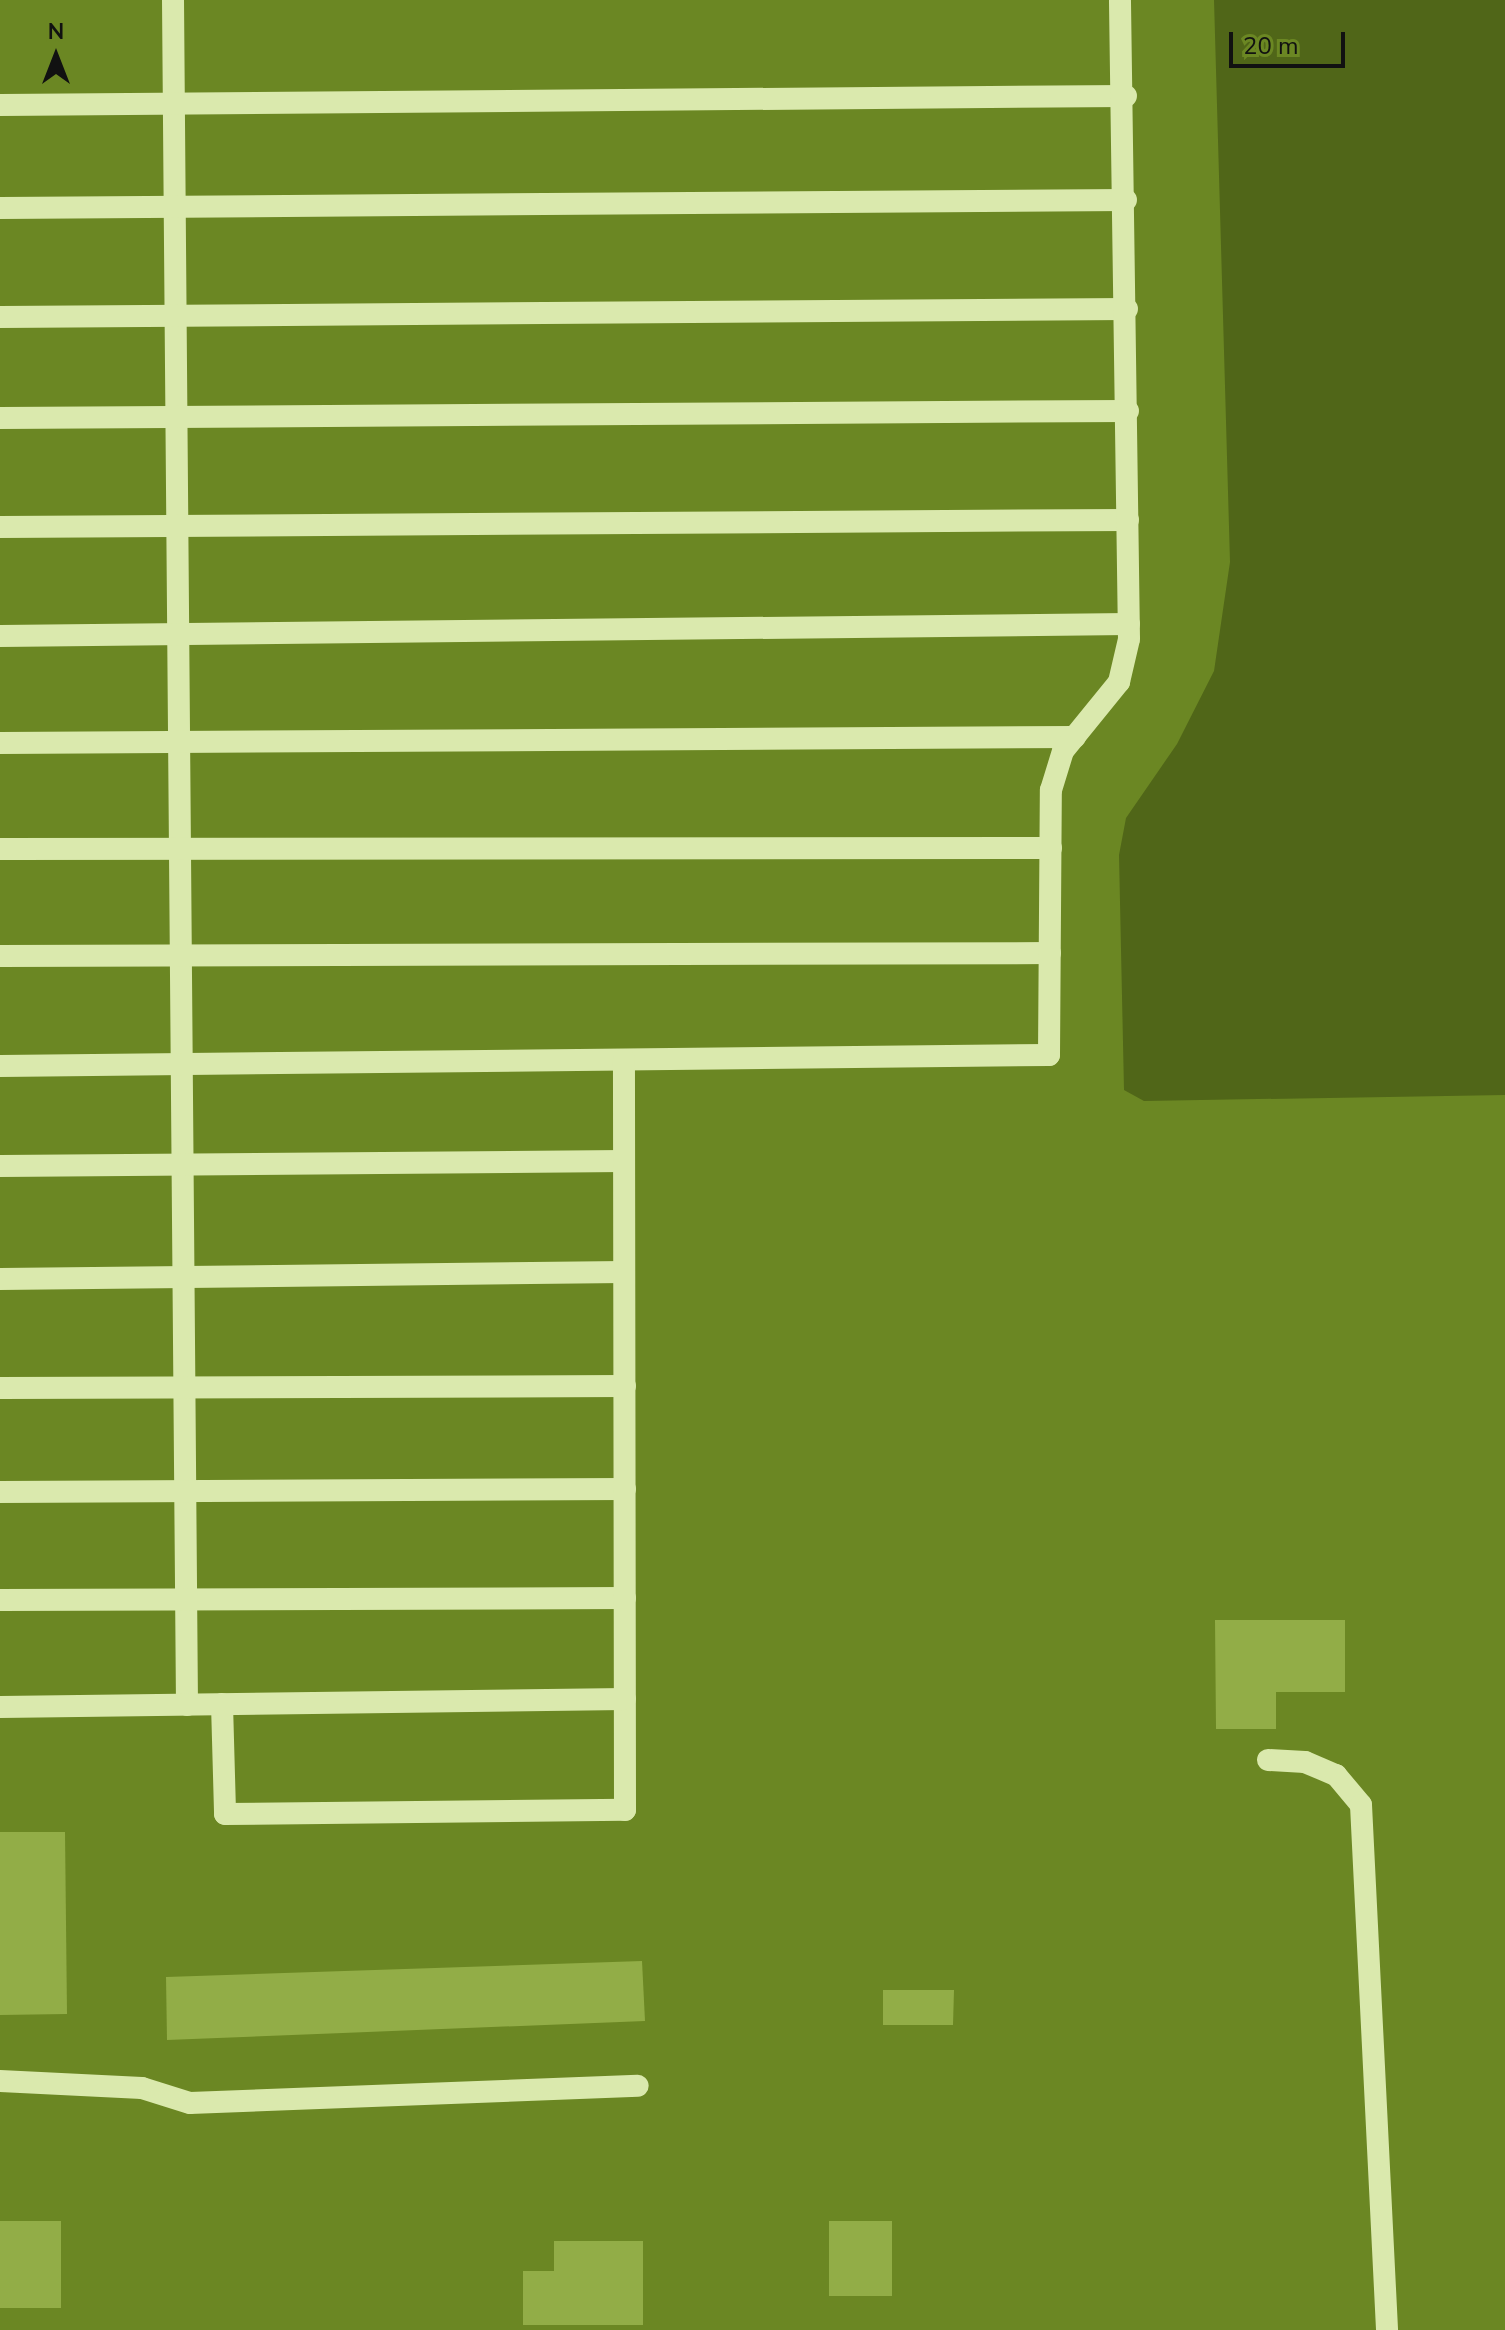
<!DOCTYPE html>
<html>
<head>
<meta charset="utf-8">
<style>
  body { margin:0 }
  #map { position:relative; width:1505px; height:2330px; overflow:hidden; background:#6b8723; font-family:"Nunito Sans",sans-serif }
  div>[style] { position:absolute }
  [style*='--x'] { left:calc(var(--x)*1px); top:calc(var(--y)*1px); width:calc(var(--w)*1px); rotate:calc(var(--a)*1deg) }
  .water>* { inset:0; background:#506618 }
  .building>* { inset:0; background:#92ad47 }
  .service>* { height:22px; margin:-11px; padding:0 11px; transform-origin:11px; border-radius:11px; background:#dae9ad }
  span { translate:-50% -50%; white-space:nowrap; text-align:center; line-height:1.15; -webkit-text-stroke:8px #6b8723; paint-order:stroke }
  .north { position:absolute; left:16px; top:16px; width:80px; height:80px; -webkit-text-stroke:6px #6b8723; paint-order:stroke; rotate:0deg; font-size:22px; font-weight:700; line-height:32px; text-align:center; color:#111 }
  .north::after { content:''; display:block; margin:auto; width:28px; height:36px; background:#111; clip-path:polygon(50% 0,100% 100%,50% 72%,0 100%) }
  .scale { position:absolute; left:1229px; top:32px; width:116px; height:36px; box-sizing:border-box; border:4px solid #111; border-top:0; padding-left:10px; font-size:24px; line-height:28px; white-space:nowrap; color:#111; -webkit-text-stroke:6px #6b8723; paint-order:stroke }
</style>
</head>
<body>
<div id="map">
  <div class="water">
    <i style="clip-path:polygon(1214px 0,1505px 0,1505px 1095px,1144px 1101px,1124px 1090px,1119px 855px,1126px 818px,1177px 744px,1214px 671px,1230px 562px)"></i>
  </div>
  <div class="building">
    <i style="clip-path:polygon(1215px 1620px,1345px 1620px,1345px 1692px,1276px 1692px,1276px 1729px,1216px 1729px)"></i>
    <i style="clip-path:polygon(0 1832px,65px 1832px,67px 2014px,0 2015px)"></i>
    <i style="clip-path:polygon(642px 1961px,645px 2021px,167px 2040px,166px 1977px)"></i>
    <i style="clip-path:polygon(883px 1990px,954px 1990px,953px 2025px,883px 2025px)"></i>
    <i style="clip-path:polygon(0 2221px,61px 2221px,61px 2308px,0 2308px)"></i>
    <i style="clip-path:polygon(829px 2221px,892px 2221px,892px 2296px,829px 2296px)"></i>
    <i style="clip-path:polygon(554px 2241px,643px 2241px,643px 2325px,523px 2325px,523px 2271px,554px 2271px)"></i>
  </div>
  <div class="service">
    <i style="--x:173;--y:0;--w:1705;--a:89.53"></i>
    <i style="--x:0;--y:105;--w:1126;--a:-0.46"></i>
    <i style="--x:0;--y:208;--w:1126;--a:-0.41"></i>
    <i style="--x:0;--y:317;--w:1127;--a:-0.41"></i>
    <i style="--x:0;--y:418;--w:1128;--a:-0.36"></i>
    <i style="--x:0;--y:527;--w:1128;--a:-0.36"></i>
    <i style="--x:0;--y:636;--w:1129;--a:-0.61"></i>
    <i style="--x:0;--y:743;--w:1075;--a:-0.32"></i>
    <i style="--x:0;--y:849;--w:1051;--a:-0.05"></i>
    <i style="--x:0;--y:956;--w:1050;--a:-0.16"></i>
    <i style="--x:0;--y:1066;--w:1049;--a:-0.6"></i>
    <i style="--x:1049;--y:1055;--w:265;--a:-89.6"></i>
    <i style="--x:1051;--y:790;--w:41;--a:-72.9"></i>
    <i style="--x:1063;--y:751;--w:89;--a:-50.9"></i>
    <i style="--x:1119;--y:682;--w:44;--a:-76.9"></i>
    <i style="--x:1129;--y:639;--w:639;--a:-90.81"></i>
    <i style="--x:0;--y:1166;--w:624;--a:-0.46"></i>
    <i style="--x:0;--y:1279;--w:624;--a:-0.64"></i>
    <i style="--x:0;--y:1388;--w:625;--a:-0.18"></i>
    <i style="--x:0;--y:1492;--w:625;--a:-0.28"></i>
    <i style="--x:0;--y:1600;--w:625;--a:-0.18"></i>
    <i style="--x:222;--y:1704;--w:110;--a:88.4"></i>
    <i style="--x:225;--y:1814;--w:400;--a:-0.6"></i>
    <i style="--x:625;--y:1810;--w:750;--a:-90.08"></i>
    <i style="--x:0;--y:1707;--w:625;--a:-0.73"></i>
    <i style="--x:1268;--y:1760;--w:37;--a:3"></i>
    <i style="--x:1305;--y:1762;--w:34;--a:23"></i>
    <i style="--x:1336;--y:1775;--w:39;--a:50"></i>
    <i style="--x:1361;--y:1805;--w:526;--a:87.16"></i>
    <i style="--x:0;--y:2081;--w:142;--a:2.8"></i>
    <i style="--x:142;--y:2088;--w:50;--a:17.4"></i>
    <i style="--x:190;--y:2103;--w:448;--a:-2.2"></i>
  </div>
  <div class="north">N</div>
  <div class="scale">20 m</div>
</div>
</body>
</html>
